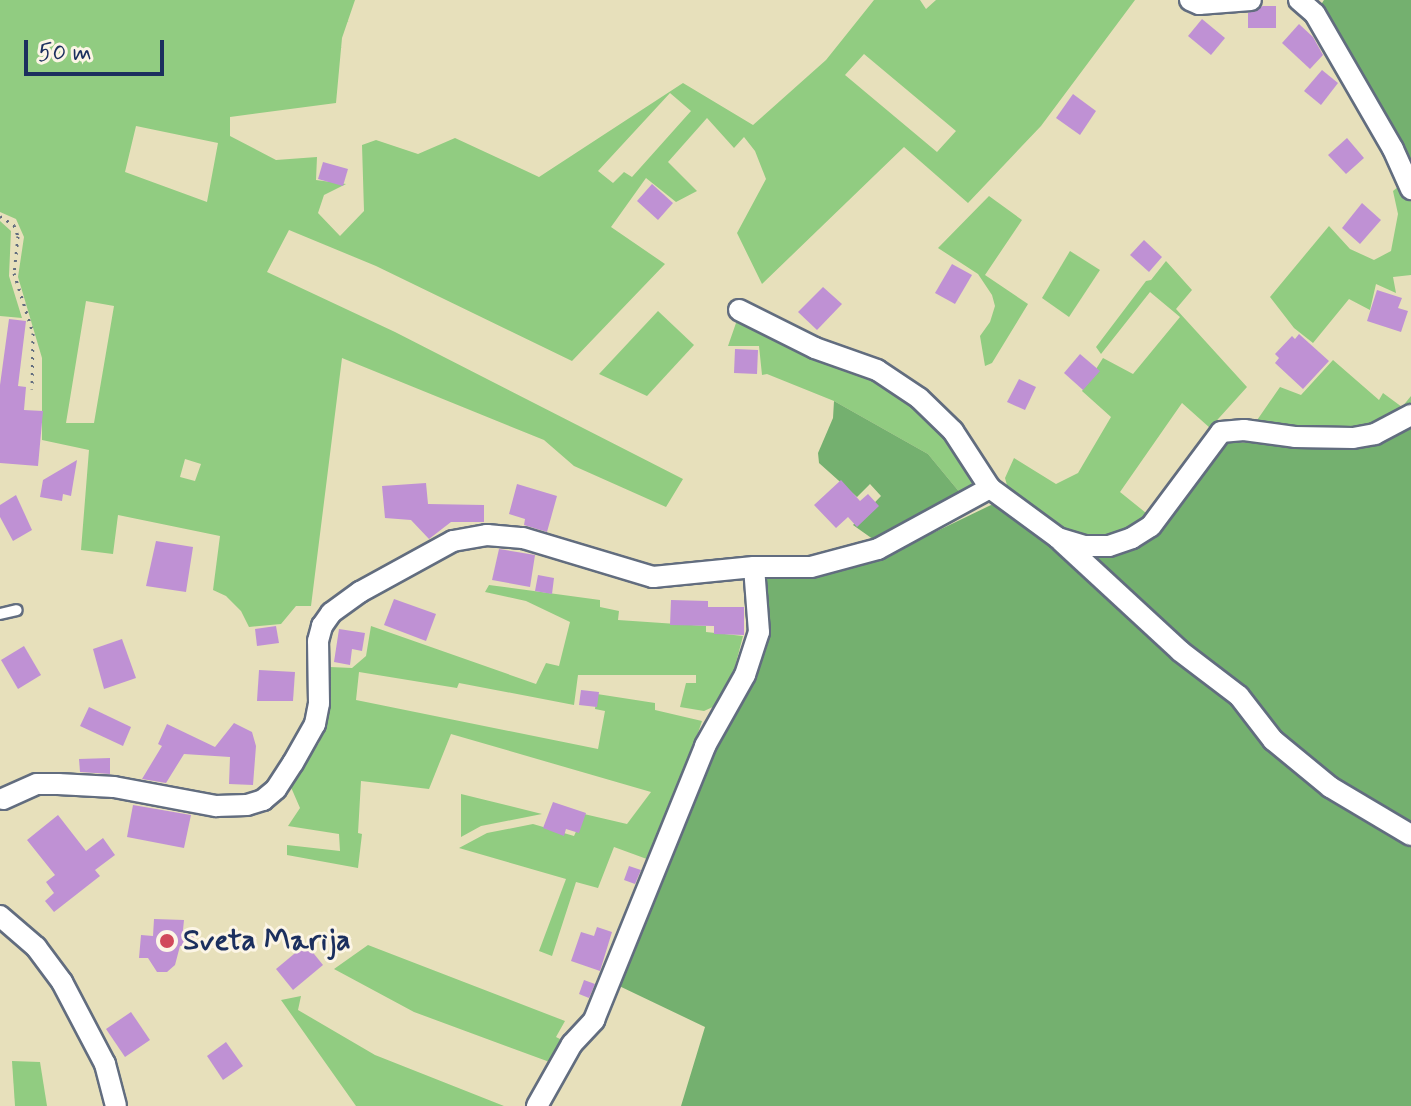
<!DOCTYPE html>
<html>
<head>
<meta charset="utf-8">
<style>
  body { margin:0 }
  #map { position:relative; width:1411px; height:1106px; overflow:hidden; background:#e7e0bb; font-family:Mynerve,sans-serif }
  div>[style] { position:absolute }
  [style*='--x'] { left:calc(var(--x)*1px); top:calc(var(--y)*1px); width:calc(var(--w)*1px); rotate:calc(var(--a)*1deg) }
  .green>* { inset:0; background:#91cc81 }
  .forest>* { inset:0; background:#74b06f }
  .building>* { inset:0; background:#bf91d4 }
  .path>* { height:3px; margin-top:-1.5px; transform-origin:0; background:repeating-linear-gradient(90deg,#626d7f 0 2px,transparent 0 8px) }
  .roads { filter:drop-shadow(2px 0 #626d7f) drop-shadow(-2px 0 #626d7f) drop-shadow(0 2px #626d7f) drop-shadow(0 -2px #626d7f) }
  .lane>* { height:10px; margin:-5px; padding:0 5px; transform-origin:5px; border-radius:5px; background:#fff }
  .street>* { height:20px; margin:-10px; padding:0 10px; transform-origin:10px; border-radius:10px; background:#fff }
  .dots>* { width:22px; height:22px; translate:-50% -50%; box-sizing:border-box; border:4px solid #fcf5e5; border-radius:50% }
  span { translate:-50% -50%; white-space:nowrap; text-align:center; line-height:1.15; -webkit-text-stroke:6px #fcf5e5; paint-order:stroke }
  .poi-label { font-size:30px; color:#1b2f5e; font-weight:700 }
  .left { translate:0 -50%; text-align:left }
  .scale { position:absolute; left:24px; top:40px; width:140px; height:36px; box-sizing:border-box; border:4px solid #1b2f5e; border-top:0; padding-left:10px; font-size:24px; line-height:28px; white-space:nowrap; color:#1b2f5e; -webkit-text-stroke:6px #fcf5e5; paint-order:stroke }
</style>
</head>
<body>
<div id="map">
  <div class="green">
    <i style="clip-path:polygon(evenodd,0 0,355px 0,342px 38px,336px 103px,230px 117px,230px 136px,276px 160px,317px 157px,316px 180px,346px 184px,324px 195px,318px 213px,340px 236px,364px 211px,362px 145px,376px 140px,418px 154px,455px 138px,539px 177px,683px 83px,753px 125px,826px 60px,874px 0,920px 0,926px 9px,936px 0,1135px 0,1041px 126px,968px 203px,904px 147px,762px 284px,737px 233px,766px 179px,755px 151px,744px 137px,734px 148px,707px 118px,668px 162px,697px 191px,676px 202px,646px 178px,611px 227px,665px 264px,572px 361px,376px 266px,289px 230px,267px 272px,395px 332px,683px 479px,666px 507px,574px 466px,544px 440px,342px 358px,311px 606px,296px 606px,281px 624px,249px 627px,241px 611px,226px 596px,213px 590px,220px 536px,118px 515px,113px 554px,81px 550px,89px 450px,42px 440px,42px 358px,18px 277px,24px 237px,16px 219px,0 212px,0 0,864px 54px,956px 131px,937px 152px,845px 75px,864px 54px,0 0,670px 93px,691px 111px,632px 177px,624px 172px,613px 183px,598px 171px,670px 93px,0 0,136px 126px,218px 143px,207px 202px,125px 172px,136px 126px,0 0,86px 301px,114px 306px,94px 423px,66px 423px,86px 301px,0 0,185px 459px,201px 464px,195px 481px,180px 477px,185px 459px)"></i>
    <i style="clip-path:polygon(1398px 187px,1405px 187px,1411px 202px,1411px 275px,1393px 277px,1396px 293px,1376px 284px,1370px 310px,1349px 299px,1313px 343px,1294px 328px,1270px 297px,1329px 226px,1350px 249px,1374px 260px,1391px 251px,1398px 214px,1393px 191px)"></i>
    <i style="clip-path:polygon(989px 196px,1022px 220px,985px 275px,1028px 304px,992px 363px,985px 366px,980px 336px,990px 322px,995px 306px,992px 295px,978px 274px,938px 248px)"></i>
    <i style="clip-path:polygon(0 221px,11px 231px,9px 276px,22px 318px,0 316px)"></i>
    <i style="clip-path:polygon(1070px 251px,1100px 270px,1069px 317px,1042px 298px)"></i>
    <i style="clip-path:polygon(1166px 261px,1192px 290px,1176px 309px,1247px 387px,1210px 428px,1182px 403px,1120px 492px,1151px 517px,1135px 533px,1075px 541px,1044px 513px,1008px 489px,1005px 478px,1014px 458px,1056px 484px,1078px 473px,1111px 417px,1082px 391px,1103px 358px,1133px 374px,1180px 317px,1150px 292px,1101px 354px,1096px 347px,1146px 281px,1151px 280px)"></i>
    <i style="clip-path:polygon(658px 311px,694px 345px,647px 396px,599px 374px)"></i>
    <i style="clip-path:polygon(743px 319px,879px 381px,931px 417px,962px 456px,972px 480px,971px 496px,966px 500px,928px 454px,834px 401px,767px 374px,762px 375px,759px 346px,728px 346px,736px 323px)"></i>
    <i style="clip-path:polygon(1333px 360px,1379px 400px,1383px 393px,1402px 407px,1411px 396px,1411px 409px,1351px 434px,1253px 426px,1280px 387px,1301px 395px)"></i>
    <i style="clip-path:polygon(489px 585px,600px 600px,600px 607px,619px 611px,618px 620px,706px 626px,706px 632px,743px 636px,731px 682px,715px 706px,704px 711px,680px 707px,686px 683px,696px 683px,696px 675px,578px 675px,574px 705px,459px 683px,457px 688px,359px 672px,356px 700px,598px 749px,605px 711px,595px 709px,597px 694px,655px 703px,655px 710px,702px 721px,655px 862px,614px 847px,598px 888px,576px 882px,552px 956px,539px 951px,566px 879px,459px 848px,487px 833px,533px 824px,574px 836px,584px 814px,627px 824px,651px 792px,451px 734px,429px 789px,361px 781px,358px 833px,362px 834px,358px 868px,287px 855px,287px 845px,340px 851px,339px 834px,288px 826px,300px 808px,290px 785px,319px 743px,325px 722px,330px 667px,352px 668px,366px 656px,371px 626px,536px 684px,546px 663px,559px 666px,570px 622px,526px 601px,485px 592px)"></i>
    <i style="clip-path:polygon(461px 794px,542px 814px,481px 826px,461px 837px)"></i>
    <i style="clip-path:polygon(368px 945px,565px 1021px,556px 1037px,568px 1043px,555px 1064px,414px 1012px,334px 969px)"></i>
    <i style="clip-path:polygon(301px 996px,298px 1010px,375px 1055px,504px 1106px,356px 1106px,281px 1000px)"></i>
    <i style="clip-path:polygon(12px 1061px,40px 1062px,47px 1106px,15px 1106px)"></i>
  </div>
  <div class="forest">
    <i style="clip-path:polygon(1324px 0,1411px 0,1411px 175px,1318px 9px)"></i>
    <i style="clip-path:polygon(834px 401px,928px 454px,966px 500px,877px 542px,853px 525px,881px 496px,870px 484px,857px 497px,819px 463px,818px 453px,833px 418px)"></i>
    <i style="clip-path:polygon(1411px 422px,1411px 1106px,681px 1106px,705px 1027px,615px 984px,736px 695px,760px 580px,769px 572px,880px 553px,935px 532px,991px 505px,1005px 507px,1111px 552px,1227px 442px,1311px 445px)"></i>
  </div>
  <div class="building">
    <i style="clip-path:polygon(1263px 6px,1276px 6px,1276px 28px,1248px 28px,1248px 13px)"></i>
    <i style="clip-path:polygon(1202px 19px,1225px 38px,1211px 55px,1188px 36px)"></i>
    <i style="clip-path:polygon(1299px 24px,1313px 37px,1323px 55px,1310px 69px,1282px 43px)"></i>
    <i style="clip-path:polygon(1322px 70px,1338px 83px,1321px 105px,1304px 91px)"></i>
    <i style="clip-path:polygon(1073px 94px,1096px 111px,1080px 135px,1056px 118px)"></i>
    <i style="clip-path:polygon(1347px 138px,1364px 158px,1346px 174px,1328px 155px)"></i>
    <i style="clip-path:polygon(323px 162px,348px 169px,343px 186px,318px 179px)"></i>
    <i style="clip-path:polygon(652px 184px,673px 203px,658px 220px,637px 201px)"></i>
    <i style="clip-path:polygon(1362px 203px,1381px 220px,1360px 244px,1342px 228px)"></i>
    <i style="clip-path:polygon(1144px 240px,1162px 257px,1149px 272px,1130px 255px)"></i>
    <i style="clip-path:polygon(952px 264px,972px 275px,955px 304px,935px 293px)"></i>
    <i style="clip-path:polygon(823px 287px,842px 304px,817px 330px,798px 312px)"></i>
    <i style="clip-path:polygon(1377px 290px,1402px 298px,1398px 308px,1408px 311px,1401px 332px,1367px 321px)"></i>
    <i style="clip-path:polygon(9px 319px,26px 321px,18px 386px,26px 387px,24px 410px,43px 411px,38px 466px,0 463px,0 385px)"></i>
    <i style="clip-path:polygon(1299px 334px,1329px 361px,1303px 389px,1275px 363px,1279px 358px,1275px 354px,1292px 336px,1295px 339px)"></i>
    <i style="clip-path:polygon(735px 349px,758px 350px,757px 374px,734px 373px)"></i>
    <i style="clip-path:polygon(1080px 354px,1100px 371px,1083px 390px,1064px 373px)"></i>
    <i style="clip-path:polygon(1019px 379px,1036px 387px,1025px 410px,1007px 402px)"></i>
    <i style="clip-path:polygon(77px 460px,71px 496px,63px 494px,62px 501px,40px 497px,43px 480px)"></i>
    <i style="clip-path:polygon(841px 480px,860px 501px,868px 494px,879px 506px,857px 527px,848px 517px,836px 528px,814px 505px)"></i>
    <i style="clip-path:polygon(426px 483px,428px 504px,484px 505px,484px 522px,451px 522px,429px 539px,411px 520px,385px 518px,382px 486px)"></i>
    <i style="clip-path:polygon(517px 484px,557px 496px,547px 532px,524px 525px,525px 519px,509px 514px)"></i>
    <i style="clip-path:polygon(16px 495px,32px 530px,13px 541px,0 517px,0 505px)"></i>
    <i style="clip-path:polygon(156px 541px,193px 547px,186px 592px,146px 586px)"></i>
    <i style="clip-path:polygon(499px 549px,535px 555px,530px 587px,492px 580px)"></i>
    <i style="clip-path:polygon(538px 575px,554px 578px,552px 594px,535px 591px)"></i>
    <i style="clip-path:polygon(394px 599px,436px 614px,426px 641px,384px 625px)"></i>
    <i style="clip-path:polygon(671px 600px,708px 601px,708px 607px,744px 607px,744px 635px,714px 634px,714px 626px,670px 625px)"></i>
    <i style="clip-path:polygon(276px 626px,279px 643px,257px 646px,255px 629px)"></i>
    <i style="clip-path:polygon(339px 629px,365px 633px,362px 651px,352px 649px,350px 665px,334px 662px)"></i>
    <i style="clip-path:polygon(122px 639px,136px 678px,104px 689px,93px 649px)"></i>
    <i style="clip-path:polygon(24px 646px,41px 675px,18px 689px,1px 660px)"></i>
    <i style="clip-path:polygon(259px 670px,295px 672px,293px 701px,257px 701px)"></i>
    <i style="clip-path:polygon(581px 690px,599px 692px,597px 707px,579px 705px)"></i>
    <i style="clip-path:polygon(89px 707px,131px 727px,123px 746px,80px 726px)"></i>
    <i style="clip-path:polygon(234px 723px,252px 732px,256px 746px,253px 785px,229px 784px,230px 757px,184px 754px,166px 783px,142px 779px,162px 746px,158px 744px,167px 724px,215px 747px)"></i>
    <i style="clip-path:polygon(110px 758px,110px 774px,80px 772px,79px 759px)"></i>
    <i style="clip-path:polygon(553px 802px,586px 813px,579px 833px,566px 829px,564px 836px,543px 828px)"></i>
    <i style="clip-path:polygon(133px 805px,191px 815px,184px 848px,127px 837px)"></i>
    <i style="clip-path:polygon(58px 815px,86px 851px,103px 838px,115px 855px,95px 870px,100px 876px,54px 912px,45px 901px,54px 893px,46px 882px,55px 875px,27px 840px)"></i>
    <i style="clip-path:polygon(629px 866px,641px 870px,635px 884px,624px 880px)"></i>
    <i style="clip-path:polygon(154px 919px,184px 920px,183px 930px,194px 931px,193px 947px,180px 946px,175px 965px,167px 972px,157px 972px,148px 958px,139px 958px,141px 935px,153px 936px)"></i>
    <i style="clip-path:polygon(597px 927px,612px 932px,600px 971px,571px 961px,581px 932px,594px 936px)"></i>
    <i style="clip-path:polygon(306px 944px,323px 965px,293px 990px,276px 969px)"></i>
    <i style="clip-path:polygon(584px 980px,595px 984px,589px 998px,579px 994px)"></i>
    <i style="clip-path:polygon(131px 1012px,150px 1040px,125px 1057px,106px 1029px)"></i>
    <i style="clip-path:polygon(226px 1042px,243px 1066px,223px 1080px,207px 1056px)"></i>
  </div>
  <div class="path">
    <i style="--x:0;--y:216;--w:17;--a:33"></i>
    <i style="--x:14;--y:225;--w:12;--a:70"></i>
    <i style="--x:18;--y:236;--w:37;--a:96"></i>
    <i style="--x:14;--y:273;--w:63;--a:72.4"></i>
    <i style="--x:33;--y:333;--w:56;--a:91"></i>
  </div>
  <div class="roads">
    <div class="lane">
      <i style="--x:0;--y:614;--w:17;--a:-13"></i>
    </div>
    <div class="street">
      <i style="--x:1190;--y:0;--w:10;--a:24"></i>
      <i style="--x:1199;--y:4;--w:52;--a:-4.4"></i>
      <i style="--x:1299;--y:0;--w:21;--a:41"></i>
      <i style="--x:1315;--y:14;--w:156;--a:60"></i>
      <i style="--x:1393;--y:149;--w:44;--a:65.8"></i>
      <i style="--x:990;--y:488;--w:84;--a:36.3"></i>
      <i style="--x:1058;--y:538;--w:27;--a:17"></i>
      <i style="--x:1084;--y:546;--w:25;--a:0"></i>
      <i style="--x:1109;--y:546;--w:24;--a:-19"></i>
      <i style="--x:1132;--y:538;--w:22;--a:-32"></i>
      <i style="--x:1151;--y:526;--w:117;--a:-53.3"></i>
      <i style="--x:1221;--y:432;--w:23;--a:-5"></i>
      <i style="--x:1244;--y:430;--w:51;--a:7.8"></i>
      <i style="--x:1295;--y:437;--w:58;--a:1"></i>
      <i style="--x:1353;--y:438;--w:22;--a:-10"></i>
      <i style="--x:1375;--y:434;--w:41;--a:-27.8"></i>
      <i style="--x:1061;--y:541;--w:162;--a:42.7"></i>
      <i style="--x:1180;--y:651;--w:74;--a:37.3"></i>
      <i style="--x:1239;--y:696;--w:56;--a:52.3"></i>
      <i style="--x:1273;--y:740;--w:74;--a:39.5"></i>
      <i style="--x:1330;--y:787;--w:94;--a:30.7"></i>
      <i style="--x:3;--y:799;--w:37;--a:-24"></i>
      <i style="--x:37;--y:784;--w:21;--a:0"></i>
      <i style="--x:58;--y:784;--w:56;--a:3.1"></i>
      <i style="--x:114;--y:787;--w:104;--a:10.6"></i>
      <i style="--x:216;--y:806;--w:31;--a:-2"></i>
      <i style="--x:247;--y:805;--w:17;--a:-17"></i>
      <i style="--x:263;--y:800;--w:17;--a:-40"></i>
      <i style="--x:276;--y:789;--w:31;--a:-57"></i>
      <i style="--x:293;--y:763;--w:45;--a:-60.6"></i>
      <i style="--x:315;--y:724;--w:21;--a:-79"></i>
      <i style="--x:319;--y:703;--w:62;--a:-90.9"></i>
      <i style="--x:318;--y:641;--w:16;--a:-75"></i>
      <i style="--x:322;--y:626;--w:16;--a:-55"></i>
      <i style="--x:331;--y:613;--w:36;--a:-36"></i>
      <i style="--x:360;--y:592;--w:106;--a:-28.7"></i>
      <i style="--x:453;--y:541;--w:35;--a:-10"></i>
      <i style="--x:487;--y:535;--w:36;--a:5"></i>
      <i style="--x:523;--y:538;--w:136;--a:16.7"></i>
      <i style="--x:653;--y:577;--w:101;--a:-5.7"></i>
      <i style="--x:754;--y:567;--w:57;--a:0"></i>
      <i style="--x:811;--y:567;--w:69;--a:-15"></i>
      <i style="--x:878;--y:549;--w:128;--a:-28.6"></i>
      <i style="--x:990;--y:488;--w:68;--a:-123"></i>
      <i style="--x:953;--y:431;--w:47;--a:-135.9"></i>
      <i style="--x:919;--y:398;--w:50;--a:-146.3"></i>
      <i style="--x:877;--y:370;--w:66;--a:-160.5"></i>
      <i style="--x:815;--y:348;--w:85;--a:-153.4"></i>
      <i style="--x:0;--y:916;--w:48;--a:40.7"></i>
      <i style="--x:36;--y:947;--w:44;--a:53.4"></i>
      <i style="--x:62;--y:982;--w:93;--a:62.3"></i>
      <i style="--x:105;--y:1064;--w:43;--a:75.3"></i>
      <i style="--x:537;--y:1106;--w:71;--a:-60.6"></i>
      <i style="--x:572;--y:1044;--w:33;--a:-47"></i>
      <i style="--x:594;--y:1020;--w:296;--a:-67.9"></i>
      <i style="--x:705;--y:746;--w:81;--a:-60.6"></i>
      <i style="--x:745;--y:675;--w:45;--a:-72"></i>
      <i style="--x:759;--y:632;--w:65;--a:-94.4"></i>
    </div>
  </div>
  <div class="dots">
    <i style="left:167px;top:941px;background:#d1495b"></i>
  </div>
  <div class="poi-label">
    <span class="left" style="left:183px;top:941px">Sveta Marija</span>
  </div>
  <div class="scale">50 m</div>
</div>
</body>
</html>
